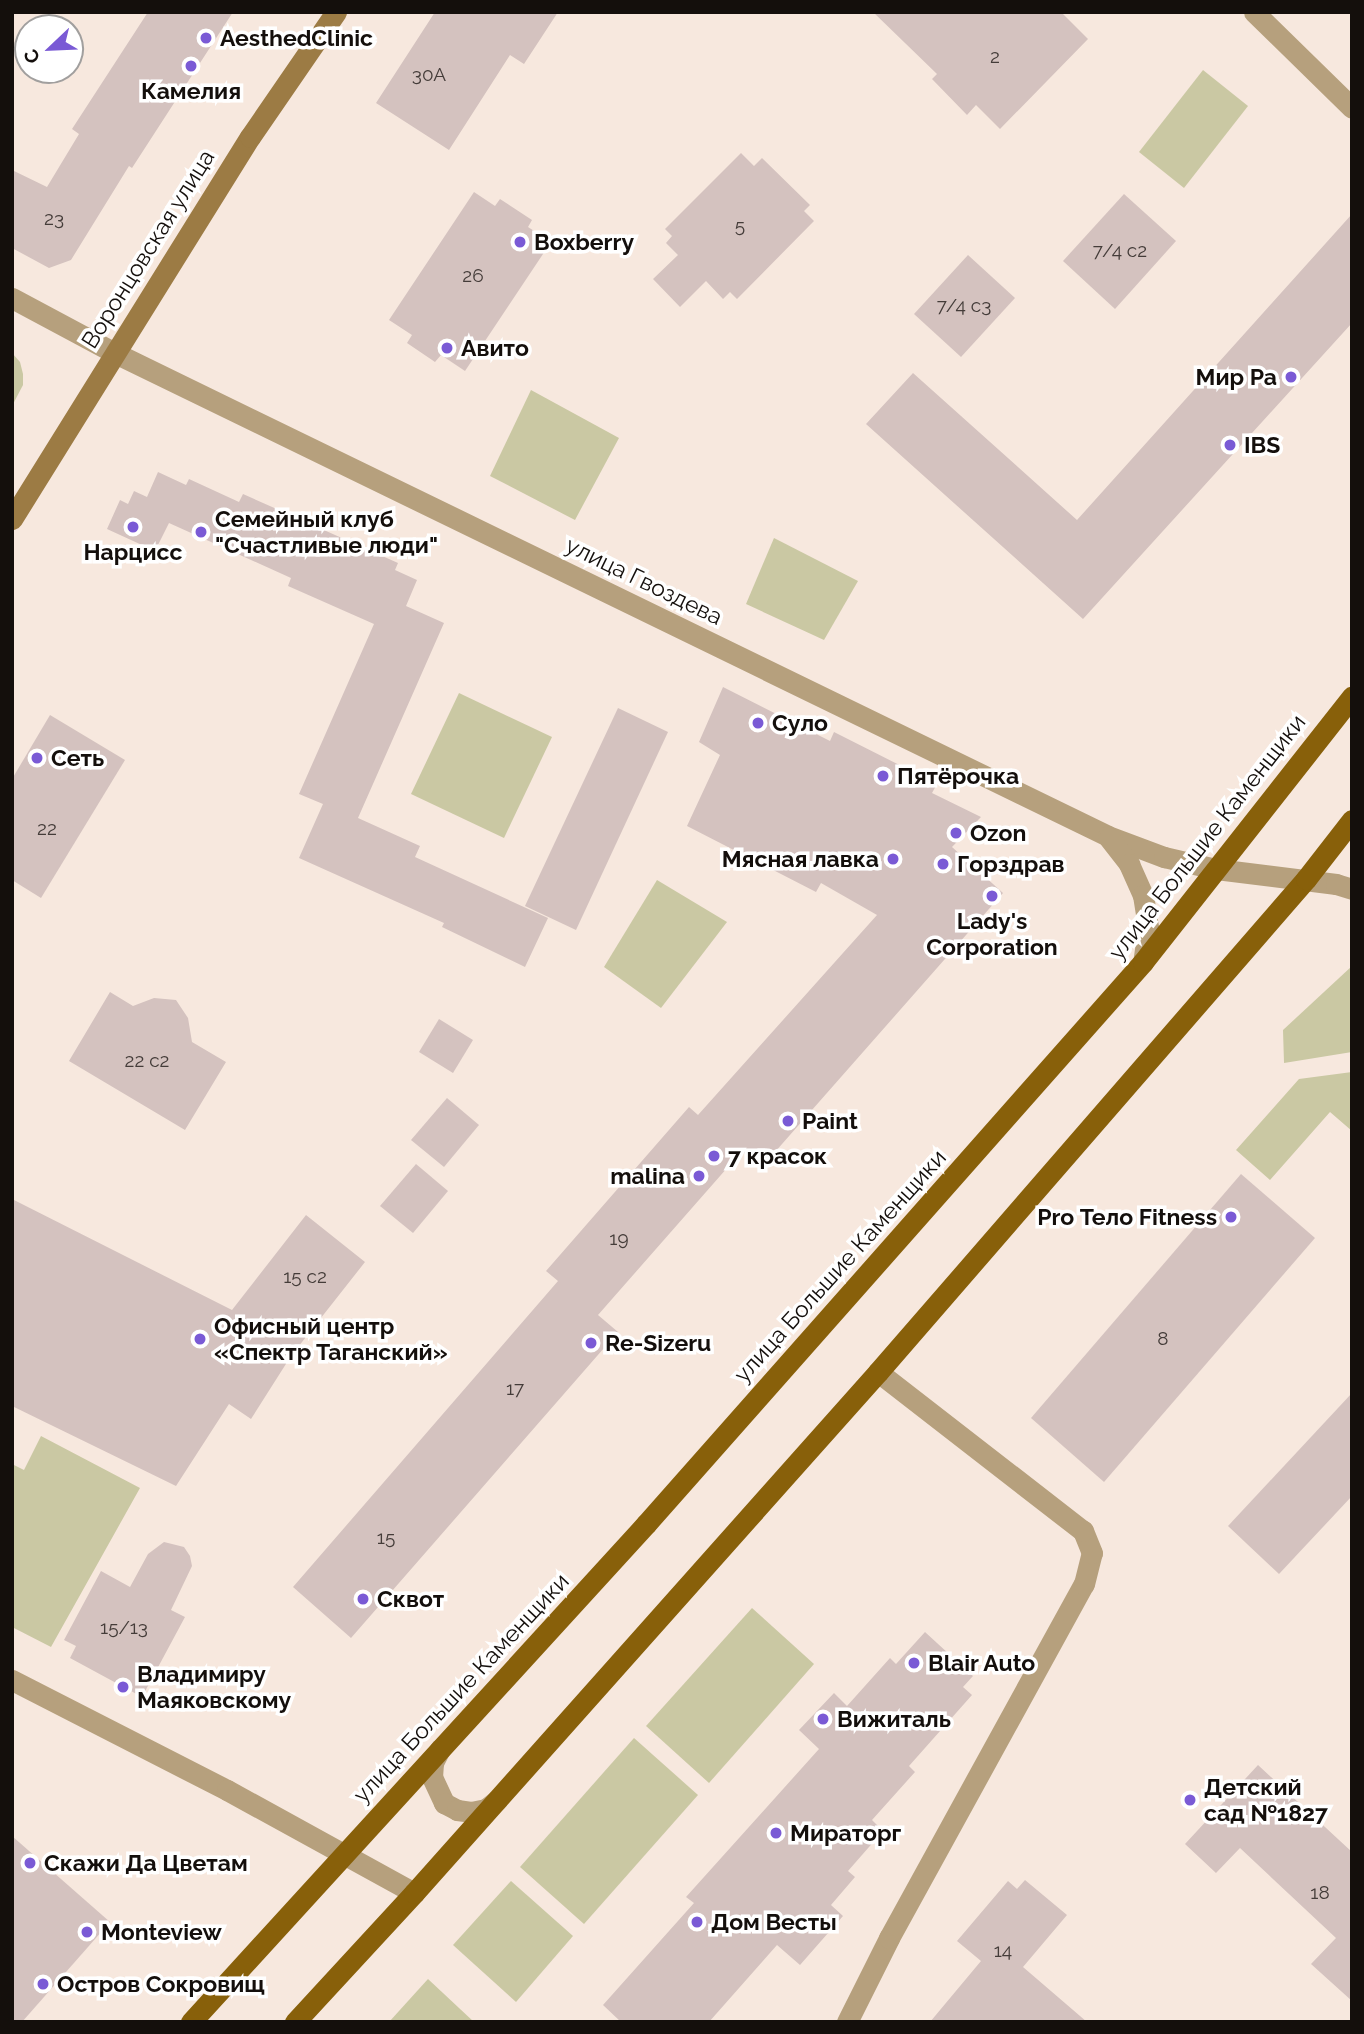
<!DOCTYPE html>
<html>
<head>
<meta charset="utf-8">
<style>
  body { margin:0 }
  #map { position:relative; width:1364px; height:2034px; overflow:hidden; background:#f7e8de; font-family:Raleway,sans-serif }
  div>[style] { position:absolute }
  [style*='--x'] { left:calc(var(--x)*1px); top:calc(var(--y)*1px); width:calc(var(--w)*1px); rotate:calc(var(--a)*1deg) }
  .green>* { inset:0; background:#cac8a3 }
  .building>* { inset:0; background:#d4c2bf }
  .minor>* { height:21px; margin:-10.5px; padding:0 10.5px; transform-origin:10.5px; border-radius:10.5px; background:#b6a07d }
  .tertiary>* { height:21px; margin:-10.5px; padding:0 10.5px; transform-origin:10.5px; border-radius:10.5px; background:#b6a07d }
  .secondary>* { height:21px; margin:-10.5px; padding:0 10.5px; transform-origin:10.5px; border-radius:10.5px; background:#9c7b44 }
  .primary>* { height:21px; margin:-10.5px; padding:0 10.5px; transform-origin:10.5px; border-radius:10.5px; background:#88600a }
  .dots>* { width:19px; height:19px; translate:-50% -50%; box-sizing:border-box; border:4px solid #fff; border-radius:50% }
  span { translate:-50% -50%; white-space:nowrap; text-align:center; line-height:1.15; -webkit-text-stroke:7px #fff; paint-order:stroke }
  .number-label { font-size:19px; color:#443c39 }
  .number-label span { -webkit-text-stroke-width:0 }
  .poi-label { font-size:23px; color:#140f0c; font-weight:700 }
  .left { translate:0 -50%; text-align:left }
  .right { translate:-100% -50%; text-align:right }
  .street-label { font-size:23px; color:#140f0c }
  .frame { position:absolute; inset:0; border:14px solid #140f0c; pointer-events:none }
  .north { position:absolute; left:14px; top:14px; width:70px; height:70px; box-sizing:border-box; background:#fff; border:2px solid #a19f9e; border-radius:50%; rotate:247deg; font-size:19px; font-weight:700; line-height:28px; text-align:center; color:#140f0c }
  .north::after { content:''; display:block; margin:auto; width:24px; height:32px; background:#7a5ad5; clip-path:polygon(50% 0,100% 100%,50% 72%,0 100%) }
</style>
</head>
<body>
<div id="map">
  <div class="green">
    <i style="clip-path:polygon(1203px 70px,1248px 106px,1184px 188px,1139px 152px)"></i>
    <i style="clip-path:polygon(12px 353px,20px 362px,23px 374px,23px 385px,12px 406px)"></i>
    <i style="clip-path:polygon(531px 390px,619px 438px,575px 520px,490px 476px)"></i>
    <i style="clip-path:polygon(774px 538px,858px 581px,824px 640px,746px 604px)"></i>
    <i style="clip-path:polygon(459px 693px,552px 737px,504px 838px,411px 794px)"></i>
    <i style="clip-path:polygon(657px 880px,727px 922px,661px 1008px,604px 967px)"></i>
    <i style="clip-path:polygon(1352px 966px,1352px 1052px,1284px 1063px,1283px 1030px)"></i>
    <i style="clip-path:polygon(1352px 1072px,1352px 1131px,1330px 1112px,1270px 1180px,1236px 1150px,1299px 1079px)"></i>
    <i style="clip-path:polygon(41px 1436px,140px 1488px,51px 1647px,12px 1627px,12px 1464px,24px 1470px)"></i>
    <i style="clip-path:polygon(752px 1608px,814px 1664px,709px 1783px,646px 1726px)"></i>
    <i style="clip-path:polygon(634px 1738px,698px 1795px,584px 1924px,520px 1867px)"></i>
    <i style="clip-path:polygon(511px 1881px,573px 1936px,516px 2002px,453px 1945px)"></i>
    <i style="clip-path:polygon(428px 1979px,474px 2022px,389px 2022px)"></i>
  </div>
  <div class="building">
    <i style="clip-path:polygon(148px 12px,233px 12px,132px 168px,129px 166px,71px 260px,49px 268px,12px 248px,12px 170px,47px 187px,79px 134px,72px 129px)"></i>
    <i style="clip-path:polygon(435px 12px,558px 12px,524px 64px,510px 55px,449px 150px,376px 103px)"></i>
    <i style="clip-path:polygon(873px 12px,1061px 12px,1088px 39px,1000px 129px,976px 105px,967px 115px,932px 79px,937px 74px)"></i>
    <i style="clip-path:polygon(741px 153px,754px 166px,762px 158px,810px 205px,804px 211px,814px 221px,737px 299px,730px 292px,723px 299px,706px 281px,680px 307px,653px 279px,678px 255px,666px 243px,672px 236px,665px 229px)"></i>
    <i style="clip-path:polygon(474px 192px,495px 206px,500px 199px,532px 220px,528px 227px,551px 242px,465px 371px,441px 355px,435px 362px,407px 343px,412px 335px,389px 320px)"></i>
    <i style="clip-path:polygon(1124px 194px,1176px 241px,1115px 309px,1063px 261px)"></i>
    <i style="clip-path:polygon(1352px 214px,1352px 323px,1083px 619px,866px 424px,913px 373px,1077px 520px)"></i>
    <i style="clip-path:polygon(968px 255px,1015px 298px,961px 357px,914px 314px)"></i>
    <i style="clip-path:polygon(158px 472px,186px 485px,189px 479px,239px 502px,243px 494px,398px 563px,395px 570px,417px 580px,406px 606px,444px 623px,358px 818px,420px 846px,415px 857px,548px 918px,525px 967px,442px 927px,444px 923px,299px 858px,323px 804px,299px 794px,374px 624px,288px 586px,291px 578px,169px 523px,155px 551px,107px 529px,120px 500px,128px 504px,134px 491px,147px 497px)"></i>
    <i style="clip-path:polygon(723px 687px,830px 741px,834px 732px,937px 784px,932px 793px,981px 817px,952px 847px,1003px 893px,761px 1168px,742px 1151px,598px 1315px,618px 1332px,351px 1638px,293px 1587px,558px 1281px,546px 1271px,689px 1107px,698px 1115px,877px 915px,821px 883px,816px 892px,687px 826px,720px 755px,699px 742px)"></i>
    <i style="clip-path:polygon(618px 708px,668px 732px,576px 930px,525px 906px)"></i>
    <i style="clip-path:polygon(50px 715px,125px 760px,41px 898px,12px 880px,12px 779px)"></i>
    <i style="clip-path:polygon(110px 992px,133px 1006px,154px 998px,176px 1000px,188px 1018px,192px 1042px,226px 1062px,185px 1130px,69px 1061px)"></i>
    <i style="clip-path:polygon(439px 1019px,473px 1040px,453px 1073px,419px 1052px)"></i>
    <i style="clip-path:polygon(447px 1098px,479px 1125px,444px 1167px,411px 1140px)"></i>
    <i style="clip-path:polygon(416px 1164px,448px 1191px,413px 1233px,380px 1206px)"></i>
    <i style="clip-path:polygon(1241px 1174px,1315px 1238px,1104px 1482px,1031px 1418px)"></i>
    <i style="clip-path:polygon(12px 1199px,232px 1310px,306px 1215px,365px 1262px,291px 1356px,251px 1419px,229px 1404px,176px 1486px,12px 1406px)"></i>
    <i style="clip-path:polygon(1352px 1393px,1352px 1496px,1279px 1574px,1228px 1526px)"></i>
    <i style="clip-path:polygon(164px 1542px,184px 1547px,190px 1556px,192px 1566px,171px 1610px,185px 1617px,142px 1697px,70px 1658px,76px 1646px,64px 1640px,101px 1571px,130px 1587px,148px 1554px)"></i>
    <i style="clip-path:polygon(925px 1632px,973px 1676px,963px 1687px,972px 1695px,909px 1766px,915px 1772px,872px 1820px,883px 1831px,848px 1871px,855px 1877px,831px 1905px,843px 1916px,800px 1965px,777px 1945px,709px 2022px,621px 2022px,603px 2005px,694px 1903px,686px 1897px,819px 1749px,799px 1730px,834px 1693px,847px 1706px,890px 1658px,896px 1664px)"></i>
    <i style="clip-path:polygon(1258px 1765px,1352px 1852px,1352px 2001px,1311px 1964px,1336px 1938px,1240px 1848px,1216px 1873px,1185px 1844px)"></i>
    <i style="clip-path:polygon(12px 1836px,110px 1922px,22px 2022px,12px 2022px)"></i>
    <i style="clip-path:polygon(1025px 1880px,1067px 1915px,1023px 1967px,1087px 2022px,930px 2022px,981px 1961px,957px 1941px,1008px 1881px,1017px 1889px)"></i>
  </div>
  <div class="minor">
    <i style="--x:1254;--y:12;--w:137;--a:44.4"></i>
    <i style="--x:12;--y:1680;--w:242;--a:27.1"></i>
    <i style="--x:227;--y:1790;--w:213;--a:28.8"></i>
    <i style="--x:440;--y:1749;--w:16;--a:117"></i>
    <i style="--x:433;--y:1763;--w:14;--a:94"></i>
    <i style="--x:432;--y:1777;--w:29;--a:65"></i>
    <i style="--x:444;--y:1803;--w:15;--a:28"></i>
    <i style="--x:457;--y:1810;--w:14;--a:8"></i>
    <i style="--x:471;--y:1812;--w:15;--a:-11"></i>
    <i style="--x:486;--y:1809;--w:14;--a:-39"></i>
    <i style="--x:847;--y:2022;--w:94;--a:-63.4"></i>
    <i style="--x:889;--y:1938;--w:404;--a:-61.2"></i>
    <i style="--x:1084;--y:1584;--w:32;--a:-76"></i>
    <i style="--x:1092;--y:1553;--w:24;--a:-112"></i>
    <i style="--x:1083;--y:1531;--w:259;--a:-142.2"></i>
  </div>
  <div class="tertiary">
    <i style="--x:12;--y:298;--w:115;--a:28.1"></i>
    <i style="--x:113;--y:352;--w:1106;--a:25.94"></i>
    <i style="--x:1108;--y:836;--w:60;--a:20.6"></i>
    <i style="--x:1164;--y:857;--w:53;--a:13"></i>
    <i style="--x:1216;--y:869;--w:121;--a:7.1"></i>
    <i style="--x:1336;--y:884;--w:17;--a:17"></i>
    <i style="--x:1109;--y:838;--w:33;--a:52"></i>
    <i style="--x:1129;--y:864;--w:34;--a:66"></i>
    <i style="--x:1143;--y:895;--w:33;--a:81"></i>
    <i style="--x:1148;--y:928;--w:34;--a:98"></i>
  </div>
  <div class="secondary">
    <i style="--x:12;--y:519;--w:450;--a:-58.1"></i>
    <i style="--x:250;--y:137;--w:152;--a:-55.5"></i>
  </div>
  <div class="primary">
    <i style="--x:191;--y:2022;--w:675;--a:-47.58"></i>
    <i style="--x:646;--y:1524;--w:750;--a:-48.51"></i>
    <i style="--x:1143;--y:962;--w:338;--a:-51.8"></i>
    <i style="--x:295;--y:2022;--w:176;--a:-47.3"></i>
    <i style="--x:414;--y:1893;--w:698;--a:-48.31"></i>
    <i style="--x:878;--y:1372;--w:653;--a:-49.04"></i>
    <i style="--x:1306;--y:879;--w:75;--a:-52.1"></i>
  </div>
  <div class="dots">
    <i style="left:206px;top:38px;background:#7a5ad5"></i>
    <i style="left:191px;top:66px;background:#7a5ad5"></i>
    <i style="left:520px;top:242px;background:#7a5ad5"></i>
    <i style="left:447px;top:348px;background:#7a5ad5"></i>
    <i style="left:1291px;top:377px;background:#7a5ad5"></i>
    <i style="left:1230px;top:445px;background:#7a5ad5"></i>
    <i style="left:133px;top:527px;background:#7a5ad5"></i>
    <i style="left:201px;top:532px;background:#7a5ad5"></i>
    <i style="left:758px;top:723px;background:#7a5ad5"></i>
    <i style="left:37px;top:758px;background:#7a5ad5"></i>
    <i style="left:883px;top:776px;background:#7a5ad5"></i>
    <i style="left:956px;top:833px;background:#7a5ad5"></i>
    <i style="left:893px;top:859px;background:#7a5ad5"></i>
    <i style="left:943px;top:864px;background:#7a5ad5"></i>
    <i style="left:992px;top:896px;background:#7a5ad5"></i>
    <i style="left:788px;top:1121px;background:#7a5ad5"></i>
    <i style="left:714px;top:1156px;background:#7a5ad5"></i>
    <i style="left:699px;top:1176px;background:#7a5ad5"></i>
    <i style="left:1231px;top:1217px;background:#7a5ad5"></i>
    <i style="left:200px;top:1339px;background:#7a5ad5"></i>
    <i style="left:591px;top:1343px;background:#7a5ad5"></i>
    <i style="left:363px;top:1599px;background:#7a5ad5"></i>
    <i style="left:914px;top:1663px;background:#7a5ad5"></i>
    <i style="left:123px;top:1687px;background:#7a5ad5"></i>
    <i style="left:823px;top:1719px;background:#7a5ad5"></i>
    <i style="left:1190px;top:1800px;background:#7a5ad5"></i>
    <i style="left:776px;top:1833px;background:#7a5ad5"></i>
    <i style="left:30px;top:1863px;background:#7a5ad5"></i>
    <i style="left:697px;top:1922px;background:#7a5ad5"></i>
    <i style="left:87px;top:1932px;background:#7a5ad5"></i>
    <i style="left:43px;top:1984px;background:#7a5ad5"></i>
  </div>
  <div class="number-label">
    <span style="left:995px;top:57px">2</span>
    <span style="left:429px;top:75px">30А</span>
    <span style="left:54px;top:219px">23</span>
    <span style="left:740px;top:226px">5</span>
    <span style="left:1120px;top:251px">7/4 с2</span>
    <span style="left:473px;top:276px">26</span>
    <span style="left:964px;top:306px">7/4 с3</span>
    <span style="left:47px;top:829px">22</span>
    <span style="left:147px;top:1061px">22 с2</span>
    <span style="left:619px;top:1239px">19</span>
    <span style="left:305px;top:1277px">15 с2</span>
    <span style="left:1163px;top:1339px">8</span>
    <span style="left:515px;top:1389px">17</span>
    <span style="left:386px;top:1538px">15</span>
    <span style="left:124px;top:1628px">15/13</span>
    <span style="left:1320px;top:1893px">18</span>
    <span style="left:1003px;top:1951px">14</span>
  </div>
  <div class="poi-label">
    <span class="left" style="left:220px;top:38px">AesthedClinic</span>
    <span style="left:191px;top:91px">Камелия</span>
    <span class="left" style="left:534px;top:242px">Boxberry</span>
    <span class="left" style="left:461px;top:348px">Авито</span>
    <span class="right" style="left:1277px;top:377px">Мир Ра</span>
    <span class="left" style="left:1244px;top:445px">IBS</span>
    <span class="left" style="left:215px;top:532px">Семейный клуб<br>"Счастливые люди"</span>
    <span style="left:133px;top:552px">Нарцисс</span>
    <span class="left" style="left:772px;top:723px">Суло</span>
    <span class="left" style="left:51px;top:758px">Сеть</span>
    <span class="left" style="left:897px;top:776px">Пятёрочка</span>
    <span class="left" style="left:970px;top:833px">Ozon</span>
    <span class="right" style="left:879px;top:859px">Мясная лавка</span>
    <span class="left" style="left:957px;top:864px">Горздрав</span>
    <span style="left:992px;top:934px">Lady's<br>Corporation</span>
    <span class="left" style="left:802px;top:1121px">Paint</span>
    <span class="left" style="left:728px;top:1156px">7 красок</span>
    <span class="right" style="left:685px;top:1176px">malina</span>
    <span class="right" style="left:1217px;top:1217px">Pro Тело Fitness</span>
    <span class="left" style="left:214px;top:1339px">Офисный центр<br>«Спектр Таганский»</span>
    <span class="left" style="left:605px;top:1343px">Re-Sizeru</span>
    <span class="left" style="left:377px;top:1599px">Сквот</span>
    <span class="left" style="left:928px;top:1663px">Blair Auto</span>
    <span class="left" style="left:137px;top:1687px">Владимиру<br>Маяковскому</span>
    <span class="left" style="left:837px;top:1719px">Вижиталь</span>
    <span class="left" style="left:1204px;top:1800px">Детский<br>сад №1827</span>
    <span class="left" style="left:790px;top:1833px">Мираторг</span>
    <span class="left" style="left:44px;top:1863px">Скажи Да Цветам</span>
    <span class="left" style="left:711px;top:1922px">Дом Весты</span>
    <span class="left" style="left:101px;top:1932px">Monteview</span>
    <span class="left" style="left:57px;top:1984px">Остров Сокровищ</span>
  </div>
  <div class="street-label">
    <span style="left:148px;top:249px;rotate:-58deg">Воронцовская улица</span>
    <span style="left:644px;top:581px;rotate:26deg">улица Гвоздева</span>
    <span style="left:1207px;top:837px;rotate:-52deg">улица Большие Каменщики</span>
    <span style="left:840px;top:1266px;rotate:-48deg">улица Большие Каменщики</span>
    <span style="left:461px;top:1688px;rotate:-47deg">улица Большие Каменщики</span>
  </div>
  <div class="frame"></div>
  <div class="north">С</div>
</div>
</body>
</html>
